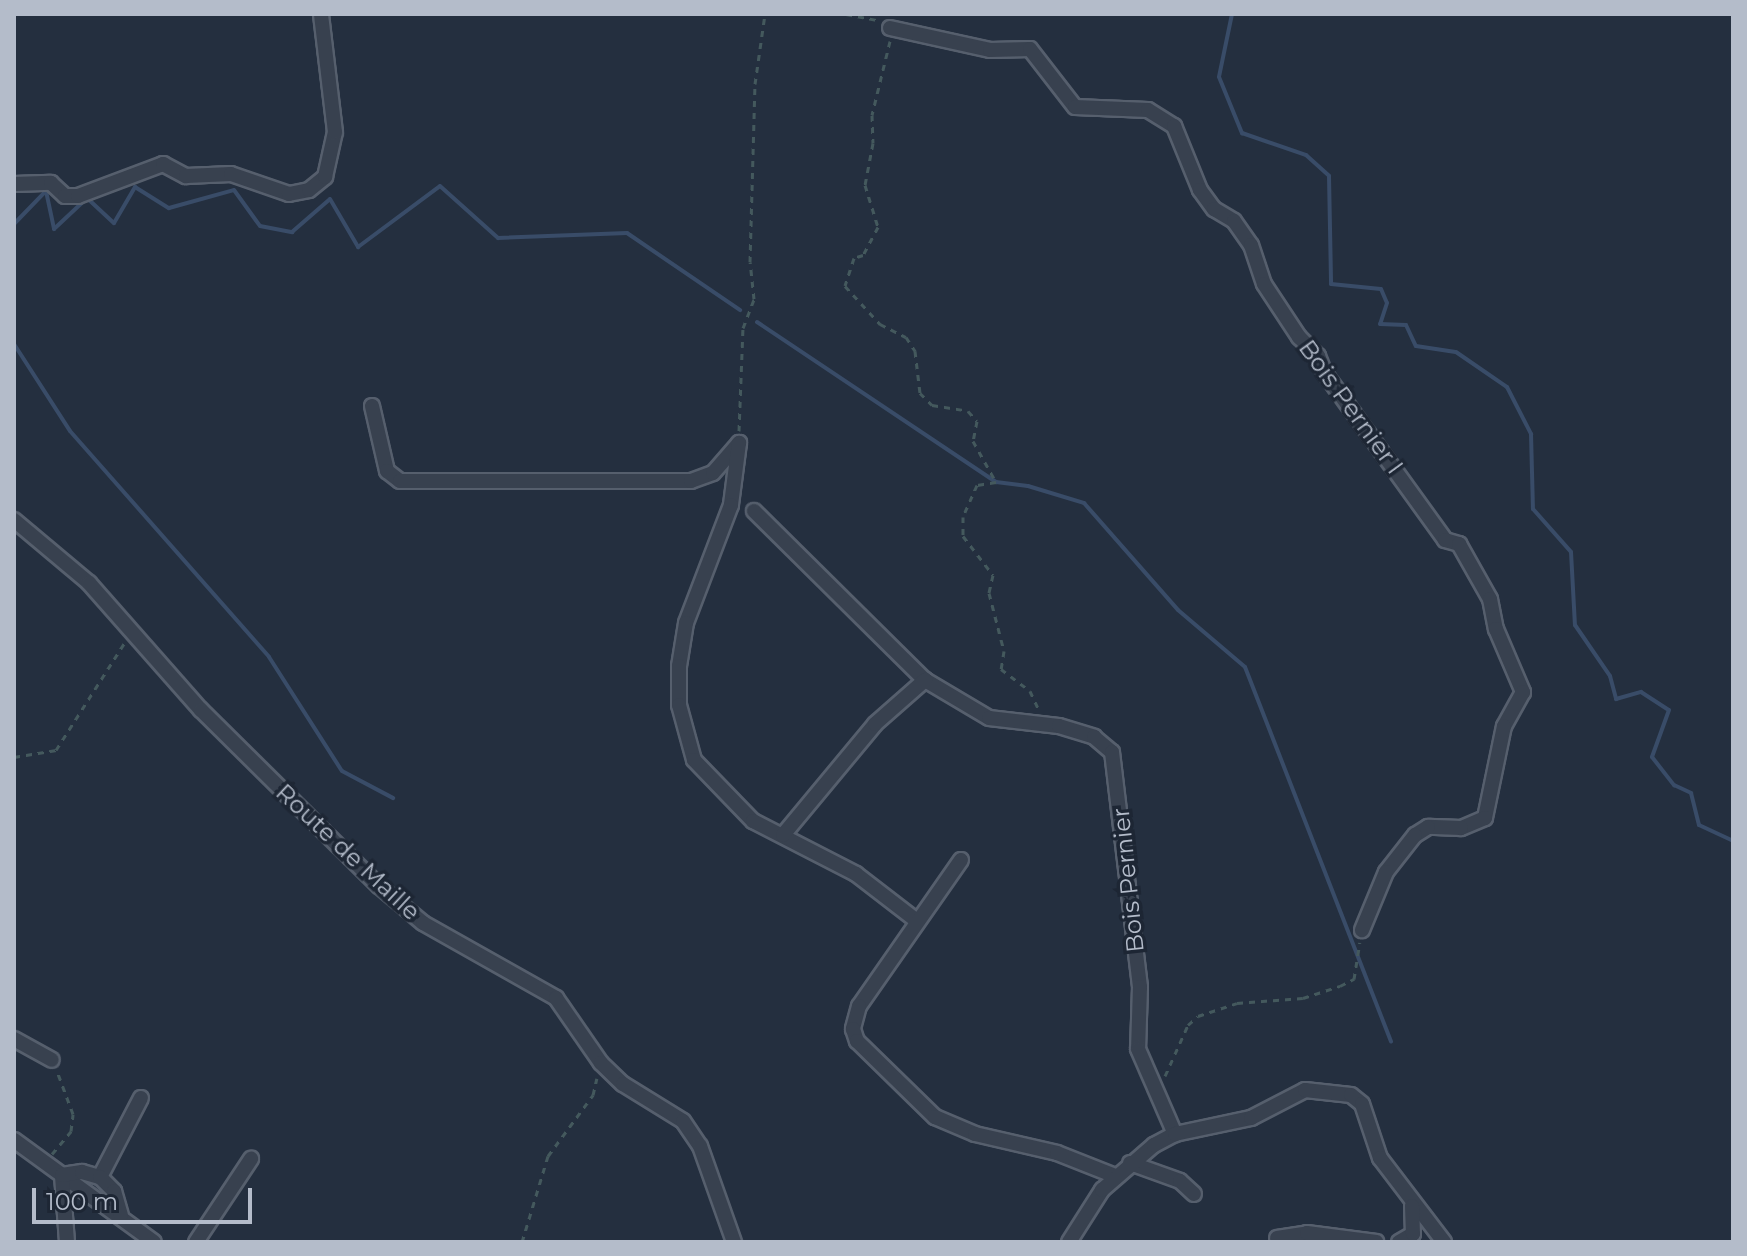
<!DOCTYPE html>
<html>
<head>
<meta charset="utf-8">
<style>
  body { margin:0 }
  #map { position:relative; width:1747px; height:1256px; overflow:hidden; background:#242f3f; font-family:Montserrat,sans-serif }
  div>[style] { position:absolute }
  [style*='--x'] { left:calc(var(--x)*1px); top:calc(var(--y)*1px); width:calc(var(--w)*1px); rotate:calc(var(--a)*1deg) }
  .stream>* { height:4px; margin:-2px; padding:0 2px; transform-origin:2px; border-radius:2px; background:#394c68 }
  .path>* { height:3px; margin-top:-1.5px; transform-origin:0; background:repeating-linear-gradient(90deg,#44595d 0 6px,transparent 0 12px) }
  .roads { filter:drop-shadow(2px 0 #565f6d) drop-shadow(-2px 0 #565f6d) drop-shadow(0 2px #565f6d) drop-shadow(0 -2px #565f6d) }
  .street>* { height:14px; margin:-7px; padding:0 7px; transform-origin:7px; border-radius:7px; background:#38414f }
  span { translate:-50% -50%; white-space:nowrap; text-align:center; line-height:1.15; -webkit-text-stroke:7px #1d2634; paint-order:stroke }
  .street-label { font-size:24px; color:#b4bcca }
  .frame { position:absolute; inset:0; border:16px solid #b4bcca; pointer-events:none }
  .scale { position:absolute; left:32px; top:1188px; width:220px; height:36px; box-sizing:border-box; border:4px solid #b4bcca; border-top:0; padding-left:10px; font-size:24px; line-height:28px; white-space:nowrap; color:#b4bcca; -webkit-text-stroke:6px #1d2634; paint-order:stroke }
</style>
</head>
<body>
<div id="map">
  <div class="stream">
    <i style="--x:1232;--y:14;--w:64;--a:101.7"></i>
    <i style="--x:1219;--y:77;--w:61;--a:67.7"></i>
    <i style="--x:1242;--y:133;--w:68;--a:19"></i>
    <i style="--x:1306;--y:155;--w:31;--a:42"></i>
    <i style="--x:1329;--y:176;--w:108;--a:88.9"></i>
    <i style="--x:1331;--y:284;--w:50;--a:5.7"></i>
    <i style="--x:1381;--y:289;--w:15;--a:67"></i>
    <i style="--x:1387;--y:303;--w:22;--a:108"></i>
    <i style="--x:1380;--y:324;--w:26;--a:2"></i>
    <i style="--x:1406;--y:325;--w:23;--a:65"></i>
    <i style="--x:1416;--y:346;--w:40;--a:8.5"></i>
    <i style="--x:1456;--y:352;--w:62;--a:34.5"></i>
    <i style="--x:1507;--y:387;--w:53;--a:62.9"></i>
    <i style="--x:1531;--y:434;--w:75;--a:88.5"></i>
    <i style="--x:1533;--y:509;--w:57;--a:48.5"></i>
    <i style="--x:1571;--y:552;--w:73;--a:86.9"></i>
    <i style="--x:1575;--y:625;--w:62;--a:55.5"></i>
    <i style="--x:1610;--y:676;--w:24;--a:75"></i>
    <i style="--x:1616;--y:699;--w:26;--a:-16"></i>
    <i style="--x:1641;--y:692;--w:33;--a:33"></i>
    <i style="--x:1669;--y:710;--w:50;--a:109.9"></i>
    <i style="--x:1652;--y:757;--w:36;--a:52"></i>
    <i style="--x:1674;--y:785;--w:19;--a:25"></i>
    <i style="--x:1691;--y:793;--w:33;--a:76"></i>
    <i style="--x:1699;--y:825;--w:38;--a:25"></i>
    <i style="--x:14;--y:224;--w:46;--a:-45.9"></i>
    <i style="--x:46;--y:191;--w:39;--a:78"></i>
    <i style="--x:54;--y:229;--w:45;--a:-43.2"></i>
    <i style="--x:87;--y:198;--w:37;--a:43"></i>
    <i style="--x:114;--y:223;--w:42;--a:-59.7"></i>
    <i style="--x:135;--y:187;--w:40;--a:32"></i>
    <i style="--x:169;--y:208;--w:67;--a:-15.5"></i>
    <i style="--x:234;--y:190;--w:44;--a:54.2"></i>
    <i style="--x:260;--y:226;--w:33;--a:11"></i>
    <i style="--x:292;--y:232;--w:50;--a:-41"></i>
    <i style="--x:330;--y:199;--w:56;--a:59.7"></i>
    <i style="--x:358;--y:247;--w:102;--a:-36.6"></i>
    <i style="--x:440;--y:186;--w:78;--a:41.9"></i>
    <i style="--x:498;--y:238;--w:129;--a:-2.2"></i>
    <i style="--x:627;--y:233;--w:137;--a:34.3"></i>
    <i style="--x:757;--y:322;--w:288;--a:33.8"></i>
    <i style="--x:996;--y:482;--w:32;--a:7"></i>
    <i style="--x:1028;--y:486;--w:59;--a:16.9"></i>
    <i style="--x:1084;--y:503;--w:142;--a:48.7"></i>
    <i style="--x:1178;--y:610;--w:88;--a:40.4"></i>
    <i style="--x:1245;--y:667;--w:402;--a:68.7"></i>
    <i style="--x:14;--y:344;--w:103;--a:57.2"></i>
    <i style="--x:70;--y:431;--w:301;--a:48.6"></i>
    <i style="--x:269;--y:657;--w:135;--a:57.4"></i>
    <i style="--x:342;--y:771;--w:58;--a:27.9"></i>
  </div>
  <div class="path">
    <i style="--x:846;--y:14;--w:32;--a:11"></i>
    <i style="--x:890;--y:41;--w:76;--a:103.7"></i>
    <i style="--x:872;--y:115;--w:28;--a:88"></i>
    <i style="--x:873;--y:143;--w:43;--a:100.8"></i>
    <i style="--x:865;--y:185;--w:44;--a:72.8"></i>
    <i style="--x:878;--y:227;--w:32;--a:118"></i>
    <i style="--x:863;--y:255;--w:9;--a:162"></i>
    <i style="--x:854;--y:258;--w:29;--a:108"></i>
    <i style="--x:845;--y:286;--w:52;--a:47.4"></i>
    <i style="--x:880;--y:324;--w:29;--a:27"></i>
    <i style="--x:906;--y:337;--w:17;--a:57"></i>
    <i style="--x:915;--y:351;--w:42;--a:83.2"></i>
    <i style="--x:920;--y:393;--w:17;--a:45"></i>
    <i style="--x:932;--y:405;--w:36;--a:9"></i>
    <i style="--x:968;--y:411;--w:13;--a:48"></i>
    <i style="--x:977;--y:421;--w:20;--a:101"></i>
    <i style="--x:973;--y:441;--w:47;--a:60.7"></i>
    <i style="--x:996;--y:482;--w:19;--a:171"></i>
    <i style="--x:977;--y:485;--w:35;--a:114"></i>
    <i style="--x:963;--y:517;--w:19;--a:90"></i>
    <i style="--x:963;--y:536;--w:49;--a:52.4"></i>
    <i style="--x:993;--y:575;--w:18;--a:103"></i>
    <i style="--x:989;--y:593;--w:60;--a:75.5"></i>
    <i style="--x:1004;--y:651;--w:18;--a:99"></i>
    <i style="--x:1001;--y:669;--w:36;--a:37"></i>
    <i style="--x:1030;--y:691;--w:19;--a:65"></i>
    <i style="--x:739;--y:431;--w:103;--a:-87.8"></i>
    <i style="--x:743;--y:328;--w:31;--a:-69"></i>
    <i style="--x:754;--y:299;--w:37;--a:-96"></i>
    <i style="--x:750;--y:262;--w:178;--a:-88.4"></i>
    <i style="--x:755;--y:84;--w:71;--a:-81.9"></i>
    <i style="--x:14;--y:757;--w:43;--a:-9.5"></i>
    <i style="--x:56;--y:750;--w:128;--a:-57.4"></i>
    <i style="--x:1165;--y:1076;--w:56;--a:-65.7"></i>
    <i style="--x:1188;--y:1025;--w:13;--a:-42"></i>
    <i style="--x:1198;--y:1016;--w:41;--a:-18.4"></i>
    <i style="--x:1237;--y:1003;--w:66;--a:-4.3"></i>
    <i style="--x:1303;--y:998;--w:39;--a:-18"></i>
    <i style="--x:1340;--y:986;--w:16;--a:-27"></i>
    <i style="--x:1354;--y:979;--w:37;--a:-81"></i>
    <i style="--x:52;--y:1154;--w:30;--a:-50"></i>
    <i style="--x:71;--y:1131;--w:17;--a:-83"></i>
    <i style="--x:73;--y:1114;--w:46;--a:-110.4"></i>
    <i style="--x:522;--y:1242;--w:90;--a:-73.2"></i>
    <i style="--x:548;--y:1156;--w:76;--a:-53.6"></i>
    <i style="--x:593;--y:1095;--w:17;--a:-77"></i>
  </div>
  <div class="roads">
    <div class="street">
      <i style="--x:890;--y:28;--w:102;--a:12.4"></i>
      <i style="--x:990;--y:50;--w:40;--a:-1.4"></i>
      <i style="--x:1030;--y:49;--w:73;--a:52.2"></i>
      <i style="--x:1075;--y:107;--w:73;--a:2.4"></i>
      <i style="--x:1148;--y:110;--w:31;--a:32"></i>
      <i style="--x:1174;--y:126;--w:69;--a:67.9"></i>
      <i style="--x:1200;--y:190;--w:24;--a:54"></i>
      <i style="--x:1214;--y:209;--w:23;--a:31"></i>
      <i style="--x:1234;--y:221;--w:29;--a:55"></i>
      <i style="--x:1251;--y:245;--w:41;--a:71.6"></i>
      <i style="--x:1264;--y:284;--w:64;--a:56.6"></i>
      <i style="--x:1299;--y:337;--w:27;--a:45"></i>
      <i style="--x:1318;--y:356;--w:17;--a:69"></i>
      <i style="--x:1324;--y:372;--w:207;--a:54.2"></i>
      <i style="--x:1445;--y:540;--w:15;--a:16"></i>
      <i style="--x:1459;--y:544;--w:63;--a:60.6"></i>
      <i style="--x:1490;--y:599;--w:31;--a:79"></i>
      <i style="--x:1496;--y:629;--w:69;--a:66.8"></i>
      <i style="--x:1523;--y:692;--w:39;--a:119"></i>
      <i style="--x:1504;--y:726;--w:94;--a:101.7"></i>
      <i style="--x:1485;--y:818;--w:26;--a:157"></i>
      <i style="--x:1461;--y:828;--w:33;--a:-178"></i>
      <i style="--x:1428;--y:827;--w:15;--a:148"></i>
      <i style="--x:1415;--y:835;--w:47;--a:128.1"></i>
      <i style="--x:1386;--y:872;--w:63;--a:112.5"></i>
      <i style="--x:14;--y:184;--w:37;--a:-2"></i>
      <i style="--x:51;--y:183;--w:19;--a:43"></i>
      <i style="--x:65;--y:196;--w:13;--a:0"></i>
      <i style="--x:78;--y:196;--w:91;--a:-20.6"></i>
      <i style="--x:163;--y:164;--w:26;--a:28"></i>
      <i style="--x:186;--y:176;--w:45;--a:-2.5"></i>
      <i style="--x:231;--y:174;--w:61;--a:19"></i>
      <i style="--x:289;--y:194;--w:20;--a:-11"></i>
      <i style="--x:309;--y:190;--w:21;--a:-39"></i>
      <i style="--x:325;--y:177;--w:46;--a:-77.5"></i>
      <i style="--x:335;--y:132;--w:119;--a:-96.8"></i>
      <i style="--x:372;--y:406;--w:67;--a:77"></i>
      <i style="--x:387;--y:471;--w:16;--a:38"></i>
      <i style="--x:400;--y:481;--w:291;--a:0"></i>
      <i style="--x:691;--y:481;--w:23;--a:-20"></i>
      <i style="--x:713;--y:473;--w:40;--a:-49"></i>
      <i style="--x:739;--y:443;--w:63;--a:97.4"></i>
      <i style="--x:731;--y:505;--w:126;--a:110.9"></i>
      <i style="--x:686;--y:623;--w:44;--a:99.2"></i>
      <i style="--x:679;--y:666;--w:39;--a:90"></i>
      <i style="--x:679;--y:705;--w:57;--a:74.7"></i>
      <i style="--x:694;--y:760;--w:85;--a:46"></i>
      <i style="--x:753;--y:821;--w:116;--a:27.2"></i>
      <i style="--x:856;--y:874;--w:77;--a:37.6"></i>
      <i style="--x:754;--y:511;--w:240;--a:44.7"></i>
      <i style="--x:925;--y:680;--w:74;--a:30.7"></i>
      <i style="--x:989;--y:718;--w:70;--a:6.5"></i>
      <i style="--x:1059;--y:726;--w:37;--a:17"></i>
      <i style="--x:1094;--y:737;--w:23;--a:40"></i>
      <i style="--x:1112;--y:752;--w:237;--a:83.2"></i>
      <i style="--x:1140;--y:987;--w:62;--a:91.8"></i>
      <i style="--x:1138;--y:1049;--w:93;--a:66.5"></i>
      <i style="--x:14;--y:520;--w:98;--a:40"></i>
      <i style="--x:89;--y:583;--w:169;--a:48.6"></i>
      <i style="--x:201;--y:710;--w:250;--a:44.7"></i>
      <i style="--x:379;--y:886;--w:57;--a:40.1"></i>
      <i style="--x:423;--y:923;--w:153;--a:29.4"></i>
      <i style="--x:556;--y:998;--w:79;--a:55.3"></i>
      <i style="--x:601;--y:1063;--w:30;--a:44"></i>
      <i style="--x:623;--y:1084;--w:70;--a:31.7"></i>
      <i style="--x:683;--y:1121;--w:30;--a:56"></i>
      <i style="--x:700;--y:1146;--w:102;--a:70.5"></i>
      <i style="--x:783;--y:835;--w:144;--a:-50.3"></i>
      <i style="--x:875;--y:724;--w:67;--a:-41.3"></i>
      <i style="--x:961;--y:860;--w:178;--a:124.9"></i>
      <i style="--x:859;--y:1006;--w:24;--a:105"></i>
      <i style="--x:853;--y:1029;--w:13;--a:72"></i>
      <i style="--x:857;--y:1041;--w:109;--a:44.3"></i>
      <i style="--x:935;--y:1117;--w:43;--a:23"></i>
      <i style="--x:975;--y:1134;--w:84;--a:13"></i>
      <i style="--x:1057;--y:1153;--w:62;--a:21.6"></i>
      <i style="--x:14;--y:1039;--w:43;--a:28.9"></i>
      <i style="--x:14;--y:1140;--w:173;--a:36.1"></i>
      <i style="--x:1130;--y:1163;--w:53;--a:19.8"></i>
      <i style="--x:1180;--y:1181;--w:19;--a:43"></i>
      <i style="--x:100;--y:1177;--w:89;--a:-62.6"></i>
      <i style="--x:1277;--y:1238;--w:30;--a:-9"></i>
      <i style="--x:1307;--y:1233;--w:70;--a:7.4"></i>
      <i style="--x:67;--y:1242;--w:67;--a:-94.3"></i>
      <i style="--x:62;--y:1175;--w:20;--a:-9"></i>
      <i style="--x:82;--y:1172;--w:19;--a:16"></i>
      <i style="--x:100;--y:1177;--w:20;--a:45"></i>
      <i style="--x:114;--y:1191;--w:25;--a:74"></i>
      <i style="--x:196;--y:1242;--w:100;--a:-56.5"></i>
      <i style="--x:1069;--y:1242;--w:62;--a:-57.6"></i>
      <i style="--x:1102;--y:1190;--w:69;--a:-40.9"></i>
      <i style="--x:1154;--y:1145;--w:24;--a:-28"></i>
      <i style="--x:1175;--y:1134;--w:78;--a:-11.9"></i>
      <i style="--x:1251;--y:1118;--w:61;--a:-27.4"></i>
      <i style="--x:1305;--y:1090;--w:46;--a:6.2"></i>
      <i style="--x:1351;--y:1095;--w:14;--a:39"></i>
      <i style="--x:1362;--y:1104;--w:57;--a:71.6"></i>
      <i style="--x:1380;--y:1158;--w:106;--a:52.7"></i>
      <i style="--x:1399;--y:1242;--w:16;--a:-30"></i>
      <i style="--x:1413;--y:1234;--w:28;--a:-92"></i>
    </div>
  </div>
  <div class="street-label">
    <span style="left:1351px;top:407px;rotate:54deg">Bois Pernier I</span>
    <span style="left:348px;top:852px;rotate:43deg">Route de Maille</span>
    <span style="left:1128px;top:880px;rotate:-96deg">Bois Pernier</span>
  </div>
  <div class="frame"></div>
  <div class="scale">100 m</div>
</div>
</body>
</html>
